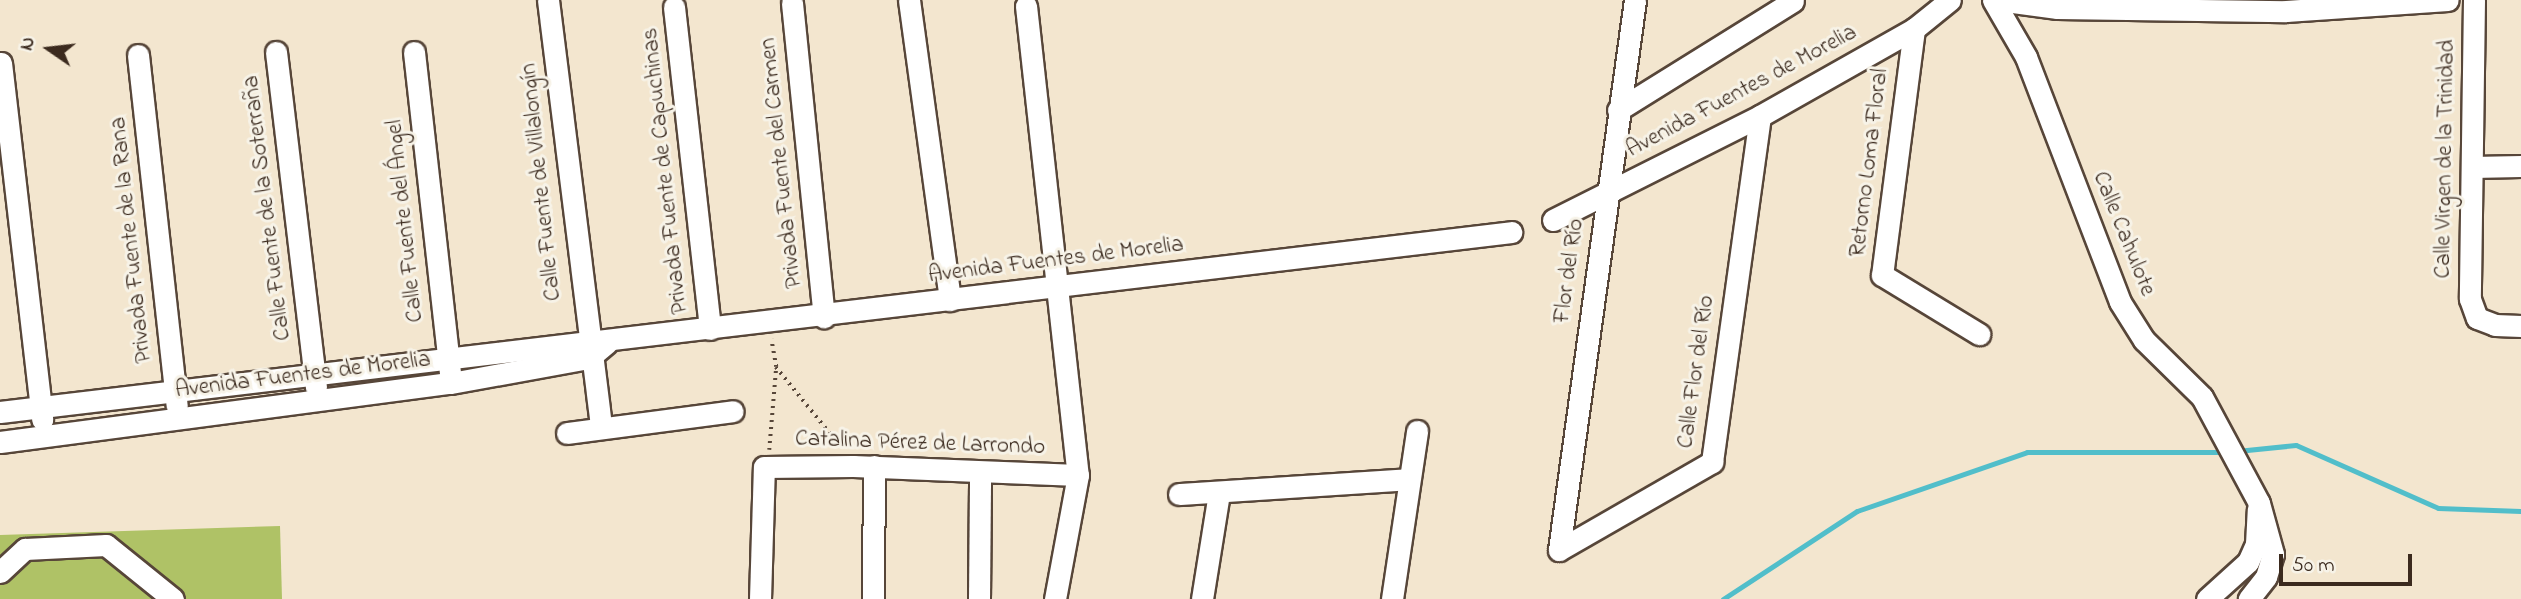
<!DOCTYPE html>
<html>
<head>
<meta charset="utf-8">
<style>
  body { margin:0 }
  #map { position:relative; width:2521px; height:599px; overflow:hidden; background:#f3e6cf; font-family:"Indie Flower",sans-serif }
  div>[style] { position:absolute }
  [style*='--x'] { left:calc(var(--x)*1px); top:calc(var(--y)*1px); width:calc(var(--w)*1px); rotate:calc(var(--a)*1deg) }
  .green>* { inset:0; background:#afc266 }
  .stream>* { height:5px; margin:-2.5px; padding:0 2.5px; transform-origin:2.5px; border-radius:2.5px; background:#51beca }
  .path>* { height:3.5px; margin-top:-1.75px; transform-origin:0; background:repeating-linear-gradient(90deg,#574639 0 2px,transparent 0 7px) }
  .roads { filter:drop-shadow(2px 0 #574639) drop-shadow(-2px 0 #574639) drop-shadow(0 2px #574639) drop-shadow(0 -2px #574639) }
  .minor>* { height:21px; margin:-10.5px; padding:0 10.5px; transform-origin:10.5px; border-radius:10.5px; background:#fff }
  span { translate:-50% -50%; white-space:nowrap; text-align:center; line-height:1.15; -webkit-text-stroke:6px #f7f3e8; paint-order:stroke }
  .street-label { font-size:23px; color:#3b2a1e }
  .north { position:absolute; left:14px; top:14px; width:70px; height:70px; -webkit-text-stroke:5px #f7f3e8; paint-order:stroke; rotate:284deg; font-size:19px; font-weight:700; line-height:28px; text-align:center; color:#3b2a1e }
  .north::after { content:''; display:block; margin:auto; width:24px; height:32px; background:#3b2a1e; clip-path:polygon(50% 0,100% 100%,50% 72%,0 100%) }
  .scale { position:absolute; left:2279px; top:554px; width:133px; height:32px; box-sizing:border-box; border:4px solid #3b2a1e; border-top:0; padding-left:9px; font-size:21px; line-height:24px; white-space:nowrap; color:#3b2a1e; -webkit-text-stroke:5px #f7f3e8; paint-order:stroke }
</style>
</head>
<body>
<div id="map">
  <div class="green">
    <i style="clip-path:polygon(280px 526px,282px 599px,0 599px,0 535px)"></i>
  </div>
  <div class="stream">
    <i style="--x:2237;--y:451;--w:59;--a:-5.8"></i>
    <i style="--x:2296;--y:445;--w:155;--a:23.9"></i>
    <i style="--x:2438;--y:508;--w:83;--a:2.1"></i>
    <i style="--x:1723;--y:599;--w:160;--a:-33.3"></i>
    <i style="--x:1857;--y:511;--w:180;--a:-19.1"></i>
    <i style="--x:2027;--y:452;--w:197;--a:0"></i>
  </div>
  <div class="path">
    <i style="--x:776;--y:367;--w:103;--a:50.9"></i>
    <i style="--x:769;--y:450;--w:83;--a:-85.2"></i>
    <i style="--x:776;--y:367;--w:28;--a:-100"></i>
  </div>
  <div class="roads">
    <div class="minor">
      <i style="--x:548;--y:0;--w:431;--a:82.9"></i>
      <i style="--x:909;--y:0;--w:303;--a:82.2"></i>
      <i style="--x:1993;--y:0;--w:66;--a:59.9"></i>
      <i style="--x:2026;--y:57;--w:262;--a:69"></i>
      <i style="--x:2120;--y:302;--w:45;--a:57.7"></i>
      <i style="--x:2144;--y:340;--w:81;--a:44.5"></i>
      <i style="--x:2202;--y:397;--w:120;--a:61.7"></i>
      <i style="--x:2259;--y:503;--w:53;--a:74.6"></i>
      <i style="--x:2273;--y:554;--w:24;--a:107"></i>
      <i style="--x:2266;--y:577;--w:28;--a:128"></i>
      <i style="--x:1998;--y:0;--w:60;--a:7.7"></i>
      <i style="--x:2057;--y:8;--w:229;--a:0.8"></i>
      <i style="--x:2286;--y:11;--w:162;--a:-3.9"></i>
      <i style="--x:2474;--y:0;--w:299;--a:90.8"></i>
      <i style="--x:2470;--y:299;--w:20;--a:70"></i>
      <i style="--x:2477;--y:318;--w:19;--a:21"></i>
      <i style="--x:2495;--y:325;--w:26;--a:2"></i>
      <i style="--x:792;--y:3;--w:316;--a:84.2"></i>
      <i style="--x:1026;--y:6;--w:472;--a:83.7"></i>
      <i style="--x:1078;--y:475;--w:126;--a:100.5"></i>
      <i style="--x:674;--y:7;--w:324;--a:83.6"></i>
      <i style="--x:1914;--y:29;--w:248;--a:97.4"></i>
      <i style="--x:1882;--y:275;--w:114;--a:31.3"></i>
      <i style="--x:276;--y:52;--w:338;--a:83.2"></i>
      <i style="--x:414;--y:52;--w:324;--a:83.6"></i>
      <i style="--x:138;--y:55;--w:353;--a:83.7"></i>
      <i style="--x:1;--y:63;--w:359;--a:83.4"></i>
      <i style="--x:1618;--y:110;--w:206;--a:-31.9"></i>
      <i style="--x:2472;--y:167;--w:49;--a:-1.2"></i>
      <i style="--x:1553;--y:220;--w:232;--a:-26.7"></i>
      <i style="--x:1760;--y:116;--w:177;--a:-29.5"></i>
      <i style="--x:1914;--y:29;--w:46;--a:-38.9"></i>
      <i style="--x:0;--y:412;--w:1522;--a:-6.79"></i>
      <i style="--x:567;--y:433;--w:167;--a:-7.5"></i>
      <i style="--x:0;--y:442;--w:455;--a:-7.5"></i>
      <i style="--x:451;--y:383;--w:140;--a:-10.3"></i>
      <i style="--x:589;--y:358;--w:23;--a:-40"></i>
      <i style="--x:1179;--y:494;--w:230;--a:-3.7"></i>
      <i style="--x:1559;--y:550;--w:555;--a:-82.13"></i>
      <i style="--x:1559;--y:550;--w:177;--a:-29.9"></i>
      <i style="--x:1712;--y:462;--w:349;--a:-82.1"></i>
      <i style="--x:0;--y:572;--w:34;--a:-43"></i>
      <i style="--x:25;--y:549;--w:81;--a:-2.8"></i>
      <i style="--x:106;--y:545;--w:86;--a:38.9"></i>
      <i style="--x:760;--y:599;--w:132;--a:-88.3"></i>
      <i style="--x:764;--y:467;--w:89;--a:-0.6"></i>
      <i style="--x:853;--y:466;--w:225;--a:2.3"></i>
      <i style="--x:873;--y:599;--w:133;--a:-89.6"></i>
      <i style="--x:979;--y:599;--w:126;--a:-89.5"></i>
      <i style="--x:1202;--y:599;--w:107;--a:-80.9"></i>
      <i style="--x:1392;--y:599;--w:170;--a:-81.5"></i>
      <i style="--x:2207;--y:599;--w:55;--a:-42.1"></i>
      <i style="--x:2248;--y:562;--w:20;--a:-66"></i>
      <i style="--x:2256;--y:544;--w:35;--a:-87"></i>
    </div>
  </div>
  <div class="street-label">
    <span style="left:1742px;top:92px;rotate:-28deg">Avenida Fuentes de Morelia</span>
    <span style="left:2446px;top:159px;rotate:-89deg">Calle Virgen de la Trinidad</span>
    <span style="left:782px;top:163px;rotate:-96deg">Privada Fuente del Carmen</span>
    <span style="left:1870px;top:163px;rotate:-83deg">Retorno Loma Floral</span>
    <span style="left:666px;top:171px;rotate:-96deg">Privada Fuente de Capuchinas</span>
    <span style="left:542px;top:182px;rotate:-96deg">Calle Fuente de Villalongín</span>
    <span style="left:268px;top:208px;rotate:-97deg">Calle Fuente de la Soterraña</span>
    <span style="left:406px;top:221px;rotate:-96deg">Calle Fuente del Ángel</span>
    <span style="left:2123px;top:234px;rotate:68deg">Calle Cahulote</span>
    <span style="left:132px;top:240px;rotate:-96deg">Privada Fuente de la Rana</span>
    <span style="left:1056px;top:261px;rotate:-7deg">Avenida Fuentes de Morelia</span>
    <span style="left:1570px;top:271px;rotate:-82deg">Flor del Río</span>
    <span style="left:1697px;top:372px;rotate:-82deg">Calle Flor del Río</span>
    <span style="left:303px;top:376px;rotate:-7deg">Avenida Fuentes de Morelia</span>
    <span style="left:920px;top:444px;rotate:2deg">Catalina Pérez de Larrondo</span>
  </div>
  <div class="north">N</div>
  <div class="scale">50 m</div>
</div>
</body>
</html>
